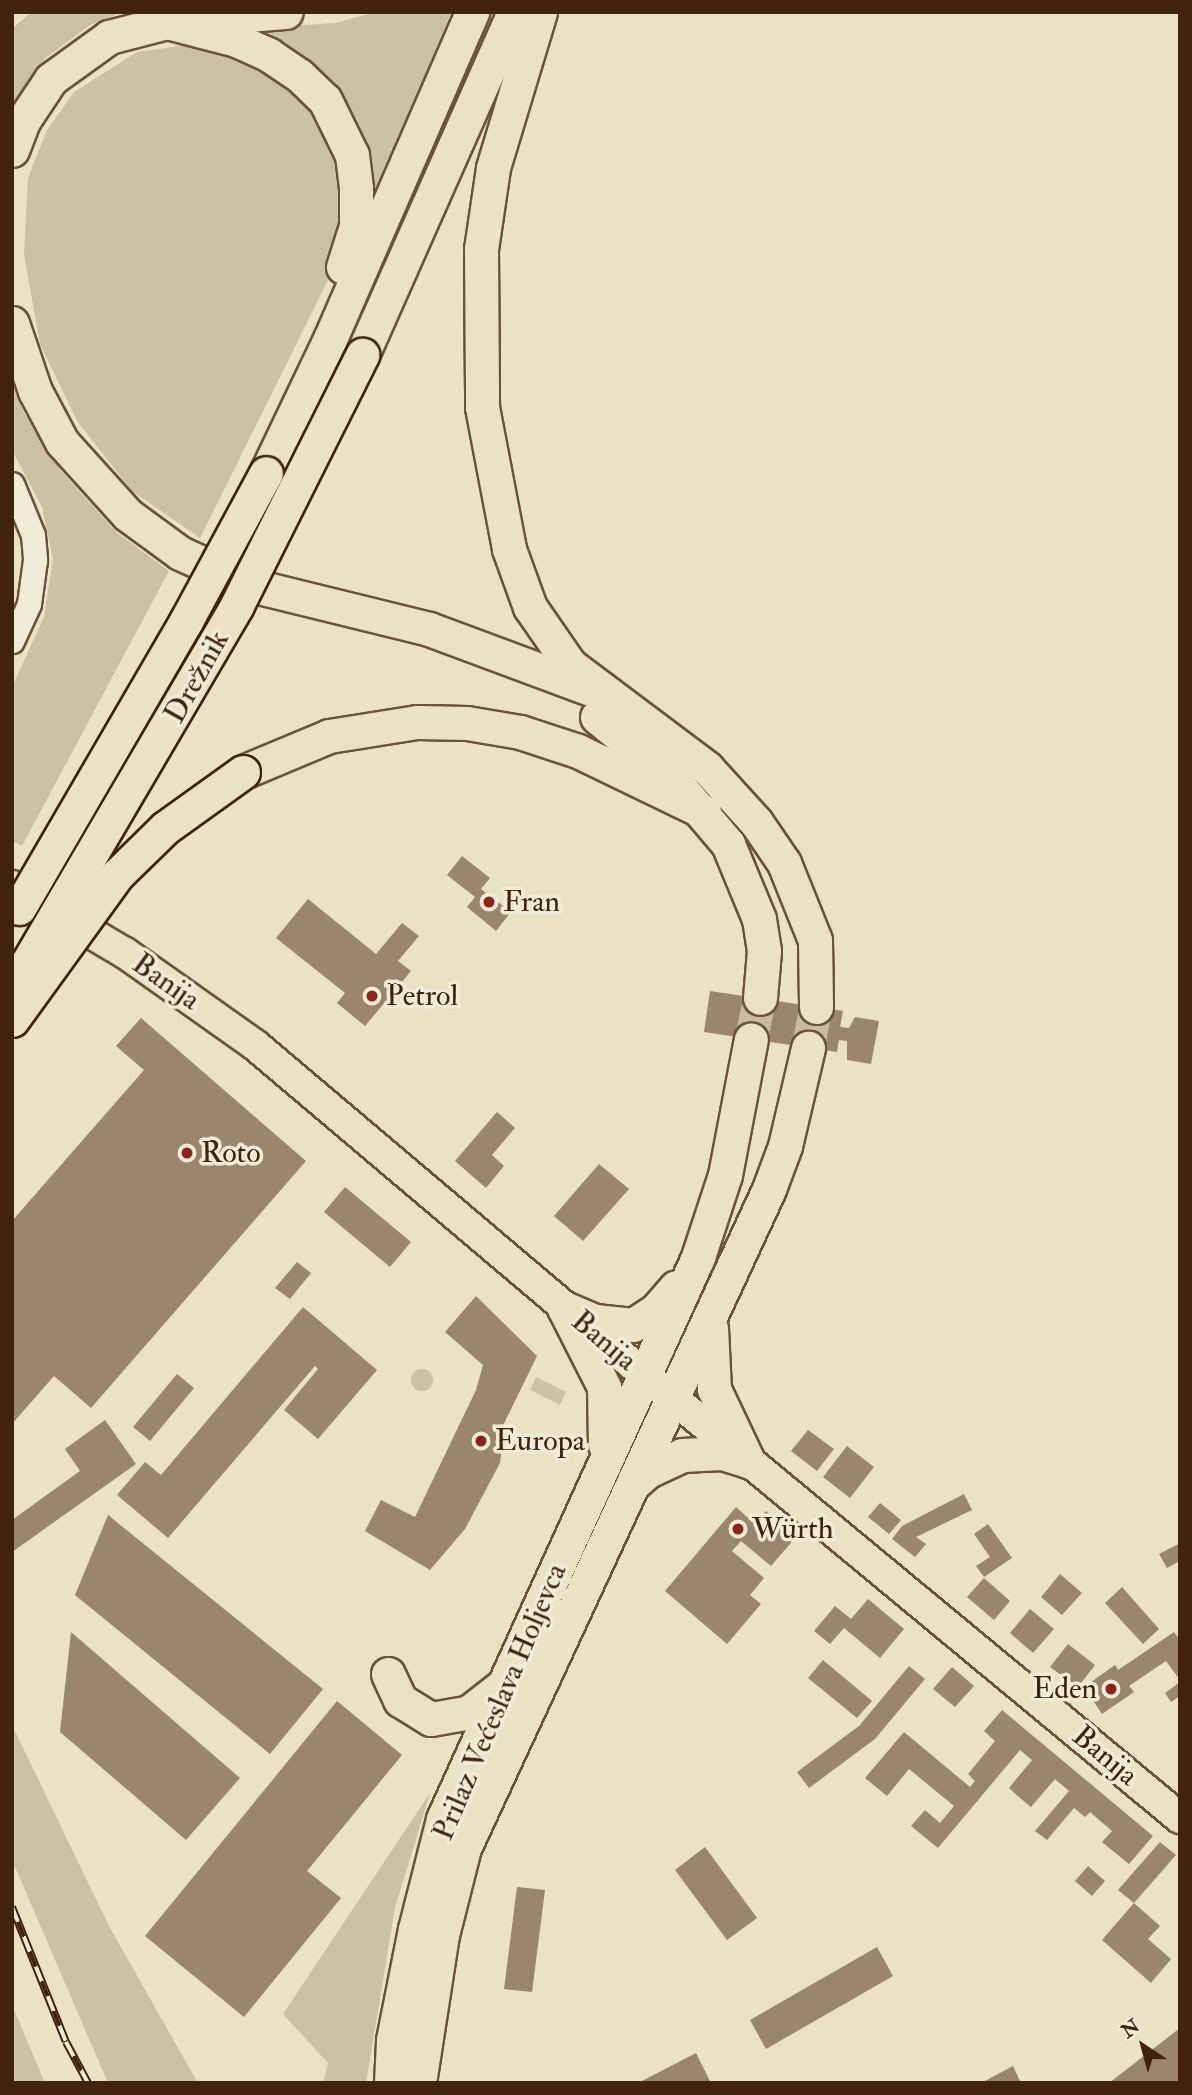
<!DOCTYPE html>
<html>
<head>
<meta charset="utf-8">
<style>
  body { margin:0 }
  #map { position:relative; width:1192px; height:2095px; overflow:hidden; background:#eae2c3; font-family:"IM FELL Double Pica",serif }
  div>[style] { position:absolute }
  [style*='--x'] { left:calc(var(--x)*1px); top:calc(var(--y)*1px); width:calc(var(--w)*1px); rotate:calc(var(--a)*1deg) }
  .green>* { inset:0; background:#cdc1a4 }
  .round { border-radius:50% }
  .building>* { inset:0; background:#99866c }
  .highway-tunnel>* { height:33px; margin-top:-16.5px; transform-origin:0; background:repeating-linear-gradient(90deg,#c8bc9f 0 33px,transparent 0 50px) }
  .roads { filter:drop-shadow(2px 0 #6b523a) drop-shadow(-2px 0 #6b523a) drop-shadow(0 2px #6b523a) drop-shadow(0 -2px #6b523a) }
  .minor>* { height:23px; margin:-11.5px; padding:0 11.5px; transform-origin:11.5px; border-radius:11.5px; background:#f1ecd8 }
  .major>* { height:30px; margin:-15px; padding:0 15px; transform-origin:15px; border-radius:15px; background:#eae2c3 }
  .highway>* { height:33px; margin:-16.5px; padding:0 16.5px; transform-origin:16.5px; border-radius:16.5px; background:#eae2c3 }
  .rail>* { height:8px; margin-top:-4px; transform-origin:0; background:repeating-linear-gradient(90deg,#f1ecd8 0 16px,#41220d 0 32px); box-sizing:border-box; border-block:2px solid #41220d }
  .bridges { filter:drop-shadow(2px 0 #41220d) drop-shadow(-2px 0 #41220d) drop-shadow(0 2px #41220d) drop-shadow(0 -2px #41220d) }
  .highway-bridge>* { height:33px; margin:-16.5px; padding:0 16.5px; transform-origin:16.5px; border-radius:16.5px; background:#eae2c3 }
  .dots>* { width:19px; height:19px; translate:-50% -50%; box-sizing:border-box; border:4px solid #f1ecd8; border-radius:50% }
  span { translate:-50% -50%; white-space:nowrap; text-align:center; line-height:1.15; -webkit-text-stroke:7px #f1ecd8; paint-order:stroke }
  .street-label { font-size:30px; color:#41220d }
  .poi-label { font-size:30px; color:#41220d }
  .left { translate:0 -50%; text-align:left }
  .right { translate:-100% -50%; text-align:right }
  .frame { position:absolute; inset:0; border:14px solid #41220d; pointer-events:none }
  .north { position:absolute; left:1108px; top:2011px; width:70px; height:70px; -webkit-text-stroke:5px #f1ecd8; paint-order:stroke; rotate:324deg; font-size:19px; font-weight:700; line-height:28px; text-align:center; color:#41220d }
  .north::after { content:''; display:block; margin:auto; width:24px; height:32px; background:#41220d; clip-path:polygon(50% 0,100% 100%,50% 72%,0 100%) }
</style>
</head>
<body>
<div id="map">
  <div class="green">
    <i style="clip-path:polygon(31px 12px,124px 12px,90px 25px,47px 57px,12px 104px,12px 29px)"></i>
    <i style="clip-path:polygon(376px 12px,451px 12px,370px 217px,368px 177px,268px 38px,275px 27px,335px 23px)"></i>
    <i style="clip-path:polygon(195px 44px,255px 58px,317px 109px,349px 192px,334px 268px,200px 538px,132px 491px,77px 421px,40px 344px,24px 255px,28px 178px,47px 130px,74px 92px,137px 52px)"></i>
    <i style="clip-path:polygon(12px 381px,23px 411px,61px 471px,117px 533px,169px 571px,22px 846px,12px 841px,12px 687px,44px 617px,53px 559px,42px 507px,12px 450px)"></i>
    <i class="round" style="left:411px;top:1369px;width:22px;height:22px"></i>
    <i style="clip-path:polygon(536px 1377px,566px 1392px,560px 1405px,530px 1390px)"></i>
    <i style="clip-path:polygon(12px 1725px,110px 1928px,198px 2083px,108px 2083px,12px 1860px)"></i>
    <i style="clip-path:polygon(430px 1793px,395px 1908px,366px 2083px,323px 2083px,328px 2063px,283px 2014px)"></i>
    <i style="clip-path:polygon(12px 2005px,45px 2083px,12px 2083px)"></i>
  </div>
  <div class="building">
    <i style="clip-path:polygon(462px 856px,490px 878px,481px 889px,511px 912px,496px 931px,467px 907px,475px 897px,447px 875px)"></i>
    <i style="clip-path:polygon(308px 899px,376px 954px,402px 923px,419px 936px,398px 961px,411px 971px,365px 1026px,337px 1003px,345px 993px,276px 938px)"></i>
    <i style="clip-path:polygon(710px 991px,843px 1011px,840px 1027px,849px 1028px,855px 1017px,879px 1021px,871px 1064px,847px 1060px,847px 1041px,839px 1040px,837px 1052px,704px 1032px)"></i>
    <i style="clip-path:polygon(141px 1018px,306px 1161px,91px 1408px,54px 1376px,12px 1424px,12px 1221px,144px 1070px,116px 1046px)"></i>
    <i style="clip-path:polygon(497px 1112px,515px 1128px,492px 1155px,504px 1166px,486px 1188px,455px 1161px)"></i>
    <i style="clip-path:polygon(599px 1164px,629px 1189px,583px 1241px,554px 1216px)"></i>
    <i style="clip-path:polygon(345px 1187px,411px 1242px,390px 1267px,324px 1212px)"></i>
    <i style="clip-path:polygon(297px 1262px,311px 1273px,290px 1299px,275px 1288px)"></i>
    <i style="clip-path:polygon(476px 1296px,537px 1356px,495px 1442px,502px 1448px,500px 1463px,465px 1529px,430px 1570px,365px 1531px,381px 1500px,415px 1517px,476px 1390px,483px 1365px,445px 1332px)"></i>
    <i style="clip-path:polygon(303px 1307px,377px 1370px,318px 1439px,284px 1410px,318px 1369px,315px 1366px,168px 1538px,117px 1495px,145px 1462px,161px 1475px)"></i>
    <i style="clip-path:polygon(177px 1374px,194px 1388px,150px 1441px,133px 1427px)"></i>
    <i style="clip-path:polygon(105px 1420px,136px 1464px,12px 1552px,12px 1520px,80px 1471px,65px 1449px)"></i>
    <i style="clip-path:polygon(808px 1430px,834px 1449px,817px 1471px,791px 1451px)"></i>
    <i style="clip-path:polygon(847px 1446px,874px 1467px,850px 1498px,823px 1477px)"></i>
    <i style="clip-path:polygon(964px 1494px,972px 1510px,916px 1537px,926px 1544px,915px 1557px,892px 1539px,902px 1526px)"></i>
    <i style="clip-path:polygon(880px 1503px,901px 1520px,889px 1534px,868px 1517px)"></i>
    <i style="clip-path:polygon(736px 1507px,755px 1524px,766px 1511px,796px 1537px,771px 1566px,741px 1541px,732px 1551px,764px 1578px,750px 1595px,761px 1604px,727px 1644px,665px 1591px)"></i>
    <i style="clip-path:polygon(108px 1515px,323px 1689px,270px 1754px,75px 1595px)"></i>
    <i style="clip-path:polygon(988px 1524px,1012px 1558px,984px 1577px,976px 1566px,990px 1557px,974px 1534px)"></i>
    <i style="clip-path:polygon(1180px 1543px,1180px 1561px,1167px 1568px,1159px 1554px)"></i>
    <i style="clip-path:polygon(1060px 1574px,1082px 1593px,1062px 1615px,1041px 1597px)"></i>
    <i style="clip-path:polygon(984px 1578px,1010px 1601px,994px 1620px,967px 1597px)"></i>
    <i style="clip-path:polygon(1122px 1587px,1159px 1629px,1143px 1644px,1105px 1603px)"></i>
    <i style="clip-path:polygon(868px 1599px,904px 1629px,880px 1658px,844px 1628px,830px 1644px,814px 1631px,835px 1606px,851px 1619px)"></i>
    <i style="clip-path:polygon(1030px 1609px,1054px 1629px,1033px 1653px,1010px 1633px)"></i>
    <i style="clip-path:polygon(71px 1632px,240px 1778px,186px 1840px,60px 1732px)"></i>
    <i style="clip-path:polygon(1174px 1632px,1180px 1640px,1180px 1680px,1166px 1661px,1129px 1686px,1134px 1692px,1102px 1714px,1084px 1687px,1115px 1665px,1118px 1670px)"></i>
    <i style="clip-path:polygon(1068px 1644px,1095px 1665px,1078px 1687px,1050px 1667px)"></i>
    <i style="clip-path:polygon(823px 1660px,872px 1701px,857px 1718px,808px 1678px)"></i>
    <i style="clip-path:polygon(909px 1666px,925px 1679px,875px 1739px,809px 1788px,797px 1772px,859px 1726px)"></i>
    <i style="clip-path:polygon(952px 1667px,974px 1686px,955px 1707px,933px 1689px)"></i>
    <i style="clip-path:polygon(1180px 1682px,1180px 1696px,1171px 1702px,1165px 1693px)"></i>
    <i style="clip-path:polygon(337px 1701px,402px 1755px,307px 1871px,341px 1898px,244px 2017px,145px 1936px)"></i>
    <i style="clip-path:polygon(1002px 1710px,1153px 1836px,1129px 1864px,1102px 1842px,1112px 1831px,1090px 1812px,1085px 1817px,1074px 1808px,1047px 1840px,1035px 1831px,1069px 1791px,1055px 1779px,1031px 1807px,1020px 1798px,1009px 1788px,1032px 1760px,1020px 1750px,938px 1848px,911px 1826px,925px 1810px,940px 1823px,954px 1806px,909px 1769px,887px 1796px,865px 1778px,904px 1732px,970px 1787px,975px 1781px,968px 1774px,995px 1741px,984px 1731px)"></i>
    <i style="clip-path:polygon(1160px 1842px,1176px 1855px,1134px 1903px,1118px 1890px)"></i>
    <i style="clip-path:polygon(705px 1847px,757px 1918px,727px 1940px,675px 1870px)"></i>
    <i style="clip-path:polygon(1088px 1866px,1105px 1881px,1092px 1896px,1075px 1881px)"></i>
    <i style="clip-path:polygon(517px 1887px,545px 1890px,532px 1992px,504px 1989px)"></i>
    <i style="clip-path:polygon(1134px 1903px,1160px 1926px,1148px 1939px,1171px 1959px,1151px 1983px,1102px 1940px)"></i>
    <i style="clip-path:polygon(877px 1947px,893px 1976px,766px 2049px,750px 2020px)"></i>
    <i style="clip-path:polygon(1180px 2028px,1180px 2083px,1109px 2083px)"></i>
    <i style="clip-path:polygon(696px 2053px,711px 2083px,638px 2083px)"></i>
    <i style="clip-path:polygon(1013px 2066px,1021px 2083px,981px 2083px)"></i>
  </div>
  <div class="highway-tunnel">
    <i style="--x:751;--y:1039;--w:42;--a:-77.6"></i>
    <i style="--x:808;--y:1048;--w:42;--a:-79"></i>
  </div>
  <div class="roads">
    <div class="minor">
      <i style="--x:12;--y:484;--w:55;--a:67.6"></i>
      <i style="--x:33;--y:535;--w:25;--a:85"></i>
      <i style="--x:35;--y:560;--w:44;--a:97.8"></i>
      <i style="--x:29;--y:604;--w:41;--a:114.7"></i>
    </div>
    <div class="major">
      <i style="--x:12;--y:886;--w:131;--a:30.7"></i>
      <i style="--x:125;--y:953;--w:159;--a:35.3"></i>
      <i style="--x:255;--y:1045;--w:511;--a:40.24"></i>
      <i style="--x:645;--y:1375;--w:695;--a:39.63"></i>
    </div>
    <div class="highway">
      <i style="--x:540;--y:12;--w:163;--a:106.8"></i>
      <i style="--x:493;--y:168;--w:82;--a:98.4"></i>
      <i style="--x:481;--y:249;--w:158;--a:89.6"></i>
      <i style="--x:482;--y:407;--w:145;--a:79.2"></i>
      <i style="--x:509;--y:549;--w:62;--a:70.1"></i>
      <i style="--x:530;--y:607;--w:70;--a:55.4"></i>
      <i style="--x:570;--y:665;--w:171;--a:36.9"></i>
      <i style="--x:707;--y:768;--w:73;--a:47.8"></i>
      <i style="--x:756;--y:822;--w:50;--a:55.7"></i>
      <i style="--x:784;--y:863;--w:83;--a:68.1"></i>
      <i style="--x:815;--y:940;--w:67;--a:89.1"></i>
      <i style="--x:167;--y:22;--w:71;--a:14.6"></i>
      <i style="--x:236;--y:40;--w:36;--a:24"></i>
      <i style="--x:269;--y:55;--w:36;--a:34"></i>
      <i style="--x:299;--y:75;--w:36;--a:44"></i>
      <i style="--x:325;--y:100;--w:61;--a:63.9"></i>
      <i style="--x:352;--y:155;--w:33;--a:83"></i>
      <i style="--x:356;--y:188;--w:38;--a:90"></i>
      <i style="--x:356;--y:226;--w:43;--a:107.6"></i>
      <i style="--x:12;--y:150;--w:31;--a:-69"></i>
      <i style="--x:23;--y:121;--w:50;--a:-56.3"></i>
      <i style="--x:51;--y:79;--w:72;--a:-35.9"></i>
      <i style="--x:109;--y:37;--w:60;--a:-14.5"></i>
      <i style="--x:167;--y:22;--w:119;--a:-4.8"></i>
      <i style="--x:12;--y:323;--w:72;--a:71.3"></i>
      <i style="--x:35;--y:391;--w:58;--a:62.1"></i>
      <i style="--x:62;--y:442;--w:98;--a:47.9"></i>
      <i style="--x:128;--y:515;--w:64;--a:36.2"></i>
      <i style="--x:180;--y:553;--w:77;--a:24.6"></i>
      <i style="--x:250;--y:585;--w:184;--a:13.8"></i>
      <i style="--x:429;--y:629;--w:170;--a:20.4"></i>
      <i style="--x:362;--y:355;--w:375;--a:-66.1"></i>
      <i style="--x:266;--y:473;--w:148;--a:-64.5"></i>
      <i style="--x:330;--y:339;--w:357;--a:-66.5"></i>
      <i style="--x:597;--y:717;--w:97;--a:39.1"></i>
      <i style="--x:672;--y:778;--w:87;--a:49.7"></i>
      <i style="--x:728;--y:844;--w:81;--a:67.5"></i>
      <i style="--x:759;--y:919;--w:32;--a:81"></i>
      <i style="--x:764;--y:951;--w:47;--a:94.9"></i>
      <i style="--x:243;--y:772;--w:93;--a:-22.7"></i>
      <i style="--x:329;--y:736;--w:89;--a:-9"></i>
      <i style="--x:417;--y:722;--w:50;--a:1.1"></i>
      <i style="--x:467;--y:723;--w:54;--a:9.6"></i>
      <i style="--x:520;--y:732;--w:61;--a:18.1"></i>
      <i style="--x:578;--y:751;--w:140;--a:25.8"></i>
      <i style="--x:564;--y:1308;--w:89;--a:63.1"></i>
      <i style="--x:604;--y:1387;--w:58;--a:89"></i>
      <i style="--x:564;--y:1308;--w:34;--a:23"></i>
      <i style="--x:595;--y:1321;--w:38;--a:6"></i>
      <i style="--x:633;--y:1325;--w:27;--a:-33"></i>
      <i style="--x:656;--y:1310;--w:30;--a:-49"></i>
      <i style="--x:711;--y:1328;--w:61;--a:87.2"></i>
      <i style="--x:714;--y:1389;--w:80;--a:64.7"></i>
      <i style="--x:633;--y:1484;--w:20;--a:-41"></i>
      <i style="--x:648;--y:1471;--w:38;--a:-25"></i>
      <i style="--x:682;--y:1455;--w:40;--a:-2.9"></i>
      <i style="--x:722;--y:1453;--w:27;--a:17"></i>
      <i style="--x:388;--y:1674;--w:29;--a:65"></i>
      <i style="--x:400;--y:1700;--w:36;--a:32"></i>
      <i style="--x:431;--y:1719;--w:39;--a:-10"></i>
      <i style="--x:469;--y:1712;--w:39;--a:-38"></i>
      <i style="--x:391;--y:2083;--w:43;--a:-87.3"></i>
      <i style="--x:393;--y:2040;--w:113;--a:-78.8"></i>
      <i style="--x:415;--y:1929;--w:114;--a:-75.7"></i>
      <i style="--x:443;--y:1819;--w:617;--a:-65.59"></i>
      <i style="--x:698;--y:1257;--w:86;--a:-71.8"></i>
      <i style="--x:725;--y:1175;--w:138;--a:-79.2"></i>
      <i style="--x:419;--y:2083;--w:150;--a:-81.2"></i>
      <i style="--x:442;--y:1935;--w:90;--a:-75.8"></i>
      <i style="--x:464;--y:1848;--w:726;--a:-65.16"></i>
      <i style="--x:769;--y:1189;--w:46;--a:-69.6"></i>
      <i style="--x:785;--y:1146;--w:101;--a:-76.8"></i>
    </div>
  </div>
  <div class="rail">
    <i style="--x:12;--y:1907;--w:145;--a:68.2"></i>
    <i style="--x:66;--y:2042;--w:47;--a:61.8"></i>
  </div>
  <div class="bridges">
    <div class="highway-bridge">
      <i style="--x:19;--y:908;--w:332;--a:-59.8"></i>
      <i style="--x:186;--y:621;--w:168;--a:-61.6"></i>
      <i style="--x:12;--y:989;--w:445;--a:-59.6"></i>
      <i style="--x:237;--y:605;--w:280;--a:-63.4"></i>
      <i style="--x:12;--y:1020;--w:179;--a:-54.1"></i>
      <i style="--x:117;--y:875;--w:67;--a:-44.4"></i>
      <i style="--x:165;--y:828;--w:96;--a:-35.7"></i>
    </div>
  </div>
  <div class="dots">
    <i style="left:489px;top:902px;background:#8f2418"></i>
    <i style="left:372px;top:996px;background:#8f2418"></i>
    <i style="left:187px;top:1153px;background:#8f2418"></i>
    <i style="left:481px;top:1441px;background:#8f2418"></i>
    <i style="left:738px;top:1529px;background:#8f2418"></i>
    <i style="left:1111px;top:1689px;background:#8f2418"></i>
  </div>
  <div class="street-label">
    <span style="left:197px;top:677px;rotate:-61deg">Drežnik</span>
    <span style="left:166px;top:982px;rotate:35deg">Banija</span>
    <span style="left:604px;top:1341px;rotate:40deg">Banija</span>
    <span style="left:500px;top:1702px;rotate:-67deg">Prilaz Većeslava Holjevca</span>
    <span style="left:1105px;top:1756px;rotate:40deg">Banija</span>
  </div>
  <div class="poi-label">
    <span class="left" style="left:503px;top:902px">Fran</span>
    <span class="left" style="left:386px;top:996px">Petrol</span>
    <span class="left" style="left:201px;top:1153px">Roto</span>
    <span class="left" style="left:495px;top:1441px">Europa</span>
    <span class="left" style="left:752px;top:1529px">Würth</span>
    <span class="right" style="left:1097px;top:1689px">Eden</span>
  </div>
  <div class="frame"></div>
  <div class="north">N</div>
</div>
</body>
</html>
